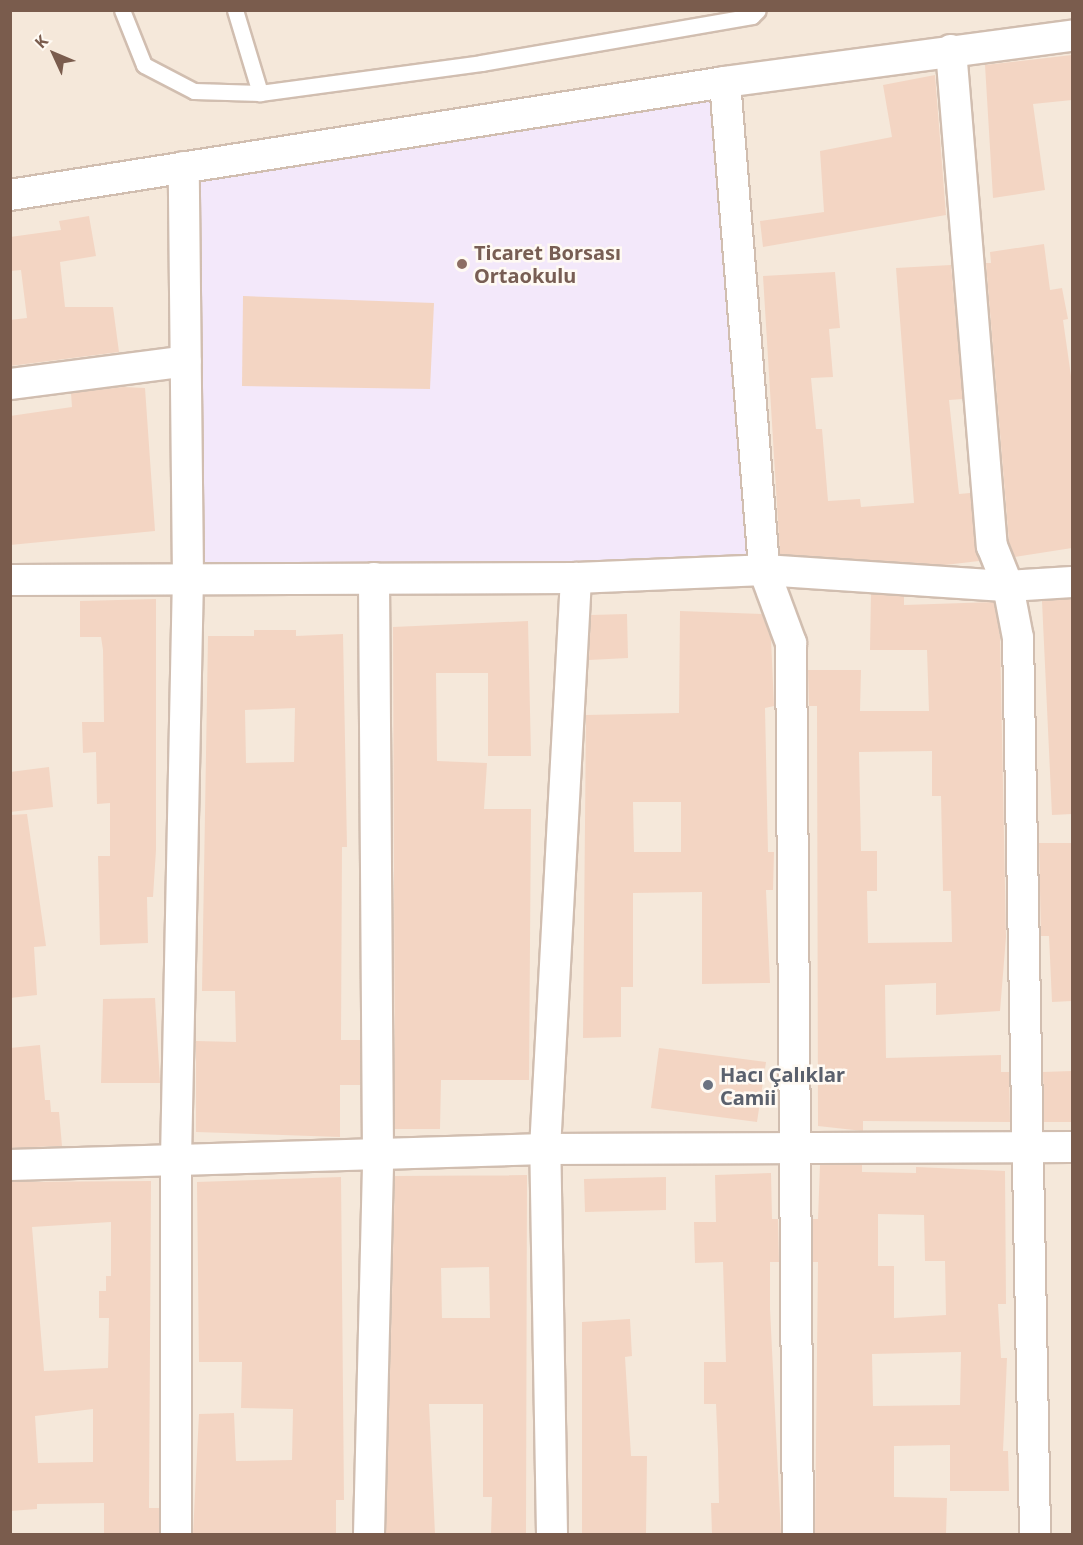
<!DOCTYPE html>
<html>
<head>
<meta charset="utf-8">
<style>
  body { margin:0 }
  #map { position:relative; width:1083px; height:1545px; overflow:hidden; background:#fdf6ec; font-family:"Noto Sans",sans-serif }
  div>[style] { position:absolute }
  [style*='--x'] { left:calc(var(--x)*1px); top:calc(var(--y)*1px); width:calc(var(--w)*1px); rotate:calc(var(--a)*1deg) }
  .residential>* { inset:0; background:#f5e8da }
  .education>* { inset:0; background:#f3e8fa }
  .building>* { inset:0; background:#f3d5c3 }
  .roads { filter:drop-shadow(2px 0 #d1beb0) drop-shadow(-2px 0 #d1beb0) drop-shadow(0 2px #d1beb0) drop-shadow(0 -2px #d1beb0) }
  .lane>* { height:15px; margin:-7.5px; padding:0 7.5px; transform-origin:7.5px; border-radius:7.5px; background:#fff }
  .street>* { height:30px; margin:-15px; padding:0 15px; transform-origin:15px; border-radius:15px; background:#fff }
  .dots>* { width:16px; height:16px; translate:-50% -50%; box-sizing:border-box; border:3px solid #fffaf3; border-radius:50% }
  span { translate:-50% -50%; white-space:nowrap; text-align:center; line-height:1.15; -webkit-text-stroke:5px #fffaf3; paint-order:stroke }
  .education-label { font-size:20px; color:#785e54; font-weight:700 }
  .left { translate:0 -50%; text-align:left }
  .worship-label { font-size:20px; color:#5b616d; font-weight:700 }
  .frame { position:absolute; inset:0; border:12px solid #7a5c4d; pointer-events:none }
  .north { position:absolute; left:24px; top:24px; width:60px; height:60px; -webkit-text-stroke:4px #fffaf3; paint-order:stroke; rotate:314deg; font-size:16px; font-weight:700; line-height:24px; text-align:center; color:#7a5c4d }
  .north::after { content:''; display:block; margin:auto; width:21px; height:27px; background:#7a5c4d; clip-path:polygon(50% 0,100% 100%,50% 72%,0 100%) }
</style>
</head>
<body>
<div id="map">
  <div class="residential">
    <i style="clip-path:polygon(11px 11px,1072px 11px,1072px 1534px,11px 1534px)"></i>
  </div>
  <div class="education">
    <i style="clip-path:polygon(725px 82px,764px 570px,188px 578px,184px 167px)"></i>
  </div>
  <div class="building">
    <i style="clip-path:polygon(1072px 55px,1072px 100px,1033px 104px,1045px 190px,993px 198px,985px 65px)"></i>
    <i style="clip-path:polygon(935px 75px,946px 215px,763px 247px,760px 221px,824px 212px,820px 151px,892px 137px,883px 85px)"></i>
    <i style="clip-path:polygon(89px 216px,96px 256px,60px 262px,65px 307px,113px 307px,119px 352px,10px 366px,10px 320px,27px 318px,21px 270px,10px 271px,10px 237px,61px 230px,59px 221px)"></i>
    <i style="clip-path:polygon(1044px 244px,1050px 290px,1062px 288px,1068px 319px,1063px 320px,1072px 383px,1072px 548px,1015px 557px,1009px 542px,986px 263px,991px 263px,990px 252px)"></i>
    <i style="clip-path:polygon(951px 265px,963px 399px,949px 400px,959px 494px,970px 493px,979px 561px,945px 565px,780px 554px,763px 276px,835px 272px,840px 328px,829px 329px,833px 377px,811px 378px,816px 429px,822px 429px,828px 501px,860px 499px,861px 507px,914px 503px,896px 268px)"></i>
    <i style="clip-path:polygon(243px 296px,434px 303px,430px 389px,242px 386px)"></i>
    <i style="clip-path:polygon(123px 387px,145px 388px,155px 531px,10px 545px,10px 416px,72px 407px,71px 393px)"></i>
    <i style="clip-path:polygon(evenodd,871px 594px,904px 596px,904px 605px,994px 602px,1000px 636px,1006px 937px,1000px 1011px,936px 1015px,936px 983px,885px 985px,886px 1058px,1001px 1055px,1001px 1072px,1009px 1072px,1010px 1122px,863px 1121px,863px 1131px,818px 1126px,817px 706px,809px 706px,808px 670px,861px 670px,860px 711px,929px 711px,927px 650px,870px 650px,871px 594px,859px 752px,932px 751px,932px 796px,941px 796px,943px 891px,951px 891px,952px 942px,868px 943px,867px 891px,877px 891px,877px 851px,861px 851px,859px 752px)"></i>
    <i style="clip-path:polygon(156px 599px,156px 850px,153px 897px,147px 897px,148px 943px,100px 945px,98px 856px,110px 856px,110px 803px,97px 804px,96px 752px,83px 753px,82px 722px,104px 722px,103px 650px,101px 637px,80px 637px,80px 601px)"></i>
    <i style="clip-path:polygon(1072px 599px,1072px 814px,1052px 815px,1042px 601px)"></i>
    <i style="clip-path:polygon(evenodd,680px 611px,762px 614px,771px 639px,774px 706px,765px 708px,768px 852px,774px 852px,773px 890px,766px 890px,770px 983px,702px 984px,702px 892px,633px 893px,633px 987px,621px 987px,621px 1037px,583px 1038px,586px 715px,679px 713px,680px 611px,633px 802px,681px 802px,681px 852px,634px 852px,633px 802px)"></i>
    <i style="clip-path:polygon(627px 614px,628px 658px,589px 660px,591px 615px)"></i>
    <i style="clip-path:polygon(528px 621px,531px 756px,488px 756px,488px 673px,436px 673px,437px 761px,487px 763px,484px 809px,531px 809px,529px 1080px,441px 1080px,440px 1129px,395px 1129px,393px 627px)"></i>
    <i style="clip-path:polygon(evenodd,254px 630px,296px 630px,296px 636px,343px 634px,347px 847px,342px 847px,341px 1040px,360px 1040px,360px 1085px,340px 1085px,340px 1137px,196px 1132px,196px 1041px,236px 1042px,235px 991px,202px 991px,208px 636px,254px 636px,254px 630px,295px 708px,294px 762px,246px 763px,245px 710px,295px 708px)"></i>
    <i style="clip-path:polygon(49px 767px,53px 807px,10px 812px,10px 772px)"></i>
    <i style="clip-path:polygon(27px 814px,46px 946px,34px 947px,37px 995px,10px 998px,10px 815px)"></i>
    <i style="clip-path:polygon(1039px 843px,1072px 843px,1072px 1001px,1052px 1002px,1049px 936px,1041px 936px)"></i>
    <i style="clip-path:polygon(155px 998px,160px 1083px,101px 1083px,103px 999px)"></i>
    <i style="clip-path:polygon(40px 1045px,45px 1100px,50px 1100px,51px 1112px,59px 1112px,62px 1146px,10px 1148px,10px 1048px)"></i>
    <i style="clip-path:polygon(659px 1048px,766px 1062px,757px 1122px,651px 1108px)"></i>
    <i style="clip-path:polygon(1072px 1071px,1072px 1122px,1044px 1122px,1043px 1072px)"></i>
    <i style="clip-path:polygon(evenodd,820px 1165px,862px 1165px,862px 1172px,916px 1173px,916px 1167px,1005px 1171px,1006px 1304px,998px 1304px,1001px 1358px,1007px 1358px,1003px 1451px,1008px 1451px,1009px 1491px,950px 1491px,950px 1445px,894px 1446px,894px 1497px,947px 1498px,946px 1534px,815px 1534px,818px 1262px,813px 1262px,813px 1219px,818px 1219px,820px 1165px,878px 1214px,924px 1215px,925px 1261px,945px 1261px,946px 1315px,894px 1318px,894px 1266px,878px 1266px,878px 1214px,820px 1165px,961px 1352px,960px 1405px,873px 1406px,872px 1354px,961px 1352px)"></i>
    <i style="clip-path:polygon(771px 1173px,772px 1219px,778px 1219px,779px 1262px,770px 1262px,770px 1309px,781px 1534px,712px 1534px,711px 1503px,719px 1503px,718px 1450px,716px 1404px,704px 1404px,704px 1362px,726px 1362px,723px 1262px,695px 1263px,694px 1222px,716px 1222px,715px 1175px)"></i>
    <i style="clip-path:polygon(evenodd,527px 1175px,526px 1534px,491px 1534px,492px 1497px,483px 1497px,483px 1404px,429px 1404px,435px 1534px,386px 1534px,395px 1176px,527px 1175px,489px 1267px,490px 1318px,442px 1318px,441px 1268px,489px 1267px)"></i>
    <i style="clip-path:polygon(341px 1177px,344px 1500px,336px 1500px,336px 1534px,193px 1534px,199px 1414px,234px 1413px,236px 1461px,292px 1460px,293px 1409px,241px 1408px,242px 1362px,199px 1362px,197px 1182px)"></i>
    <i style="clip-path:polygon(666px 1177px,666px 1210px,585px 1212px,584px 1179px)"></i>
    <i style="clip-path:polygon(evenodd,151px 1181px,149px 1508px,159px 1508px,159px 1534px,104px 1534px,104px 1503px,37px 1504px,37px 1509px,10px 1511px,10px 1182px,151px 1181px,111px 1222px,111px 1276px,106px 1276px,106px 1291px,99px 1291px,99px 1318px,109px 1318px,108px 1368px,44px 1371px,32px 1227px,111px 1222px,151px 1181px,93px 1409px,93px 1462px,38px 1463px,35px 1416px,93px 1409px)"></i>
    <i style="clip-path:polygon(630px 1319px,632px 1356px,625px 1357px,631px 1456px,647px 1456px,646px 1534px,582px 1534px,582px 1322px)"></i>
  </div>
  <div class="roads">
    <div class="lane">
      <i style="--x:122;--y:10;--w:59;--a:68.2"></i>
      <i style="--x:144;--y:65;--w:56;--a:27.5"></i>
      <i style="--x:194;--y:91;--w:66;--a:1.7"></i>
      <i style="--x:235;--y:10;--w:87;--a:73.2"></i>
      <i style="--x:260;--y:93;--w:223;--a:-7.7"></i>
      <i style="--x:481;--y:63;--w:275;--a:-9.8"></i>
      <i style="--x:752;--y:16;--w:8;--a:-45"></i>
    </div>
    <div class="street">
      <i style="--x:951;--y:50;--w:498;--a:85.3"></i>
      <i style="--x:992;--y:546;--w:43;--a:68.2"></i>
      <i style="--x:1008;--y:586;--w:53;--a:79.1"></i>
      <i style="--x:1018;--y:638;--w:896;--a:88.91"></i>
      <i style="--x:725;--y:82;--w:490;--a:85.4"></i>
      <i style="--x:764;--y:570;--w:78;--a:69.7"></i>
      <i style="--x:791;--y:643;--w:891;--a:89.55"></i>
      <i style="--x:10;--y:195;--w:724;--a:-8.98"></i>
      <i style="--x:725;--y:82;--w:350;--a:-7.6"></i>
      <i style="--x:10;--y:384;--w:177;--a:-7.4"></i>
      <i style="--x:10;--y:580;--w:566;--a:-0.2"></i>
      <i style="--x:576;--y:578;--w:188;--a:-2.4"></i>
      <i style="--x:764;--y:570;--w:245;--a:3.8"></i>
      <i style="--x:1008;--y:586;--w:64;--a:-3.6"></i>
      <i style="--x:10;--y:1165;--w:535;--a:-1.71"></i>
      <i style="--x:545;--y:1149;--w:527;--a:-0.22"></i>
      <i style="--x:176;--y:1534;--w:375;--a:-90"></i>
      <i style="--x:176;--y:1159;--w:581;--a:-88.82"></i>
      <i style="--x:188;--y:578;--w:411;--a:-90.6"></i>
      <i style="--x:369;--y:1534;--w:380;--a:-88.6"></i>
      <i style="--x:378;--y:1154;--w:576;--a:-90.4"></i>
      <i style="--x:552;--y:1534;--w:385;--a:-91"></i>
      <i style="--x:545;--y:1149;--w:572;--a:-86.89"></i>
    </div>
  </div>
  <div class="dots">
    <i style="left:462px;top:264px;background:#8d6e63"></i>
    <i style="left:708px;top:1085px;background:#6b7280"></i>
  </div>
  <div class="education-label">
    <span class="left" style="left:474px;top:264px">Ticaret Borsası<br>Ortaokulu</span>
  </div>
  <div class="worship-label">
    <span class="left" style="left:720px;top:1086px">Hacı Çalıklar<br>Camii</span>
  </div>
  <div class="frame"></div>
  <div class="north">K</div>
</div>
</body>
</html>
